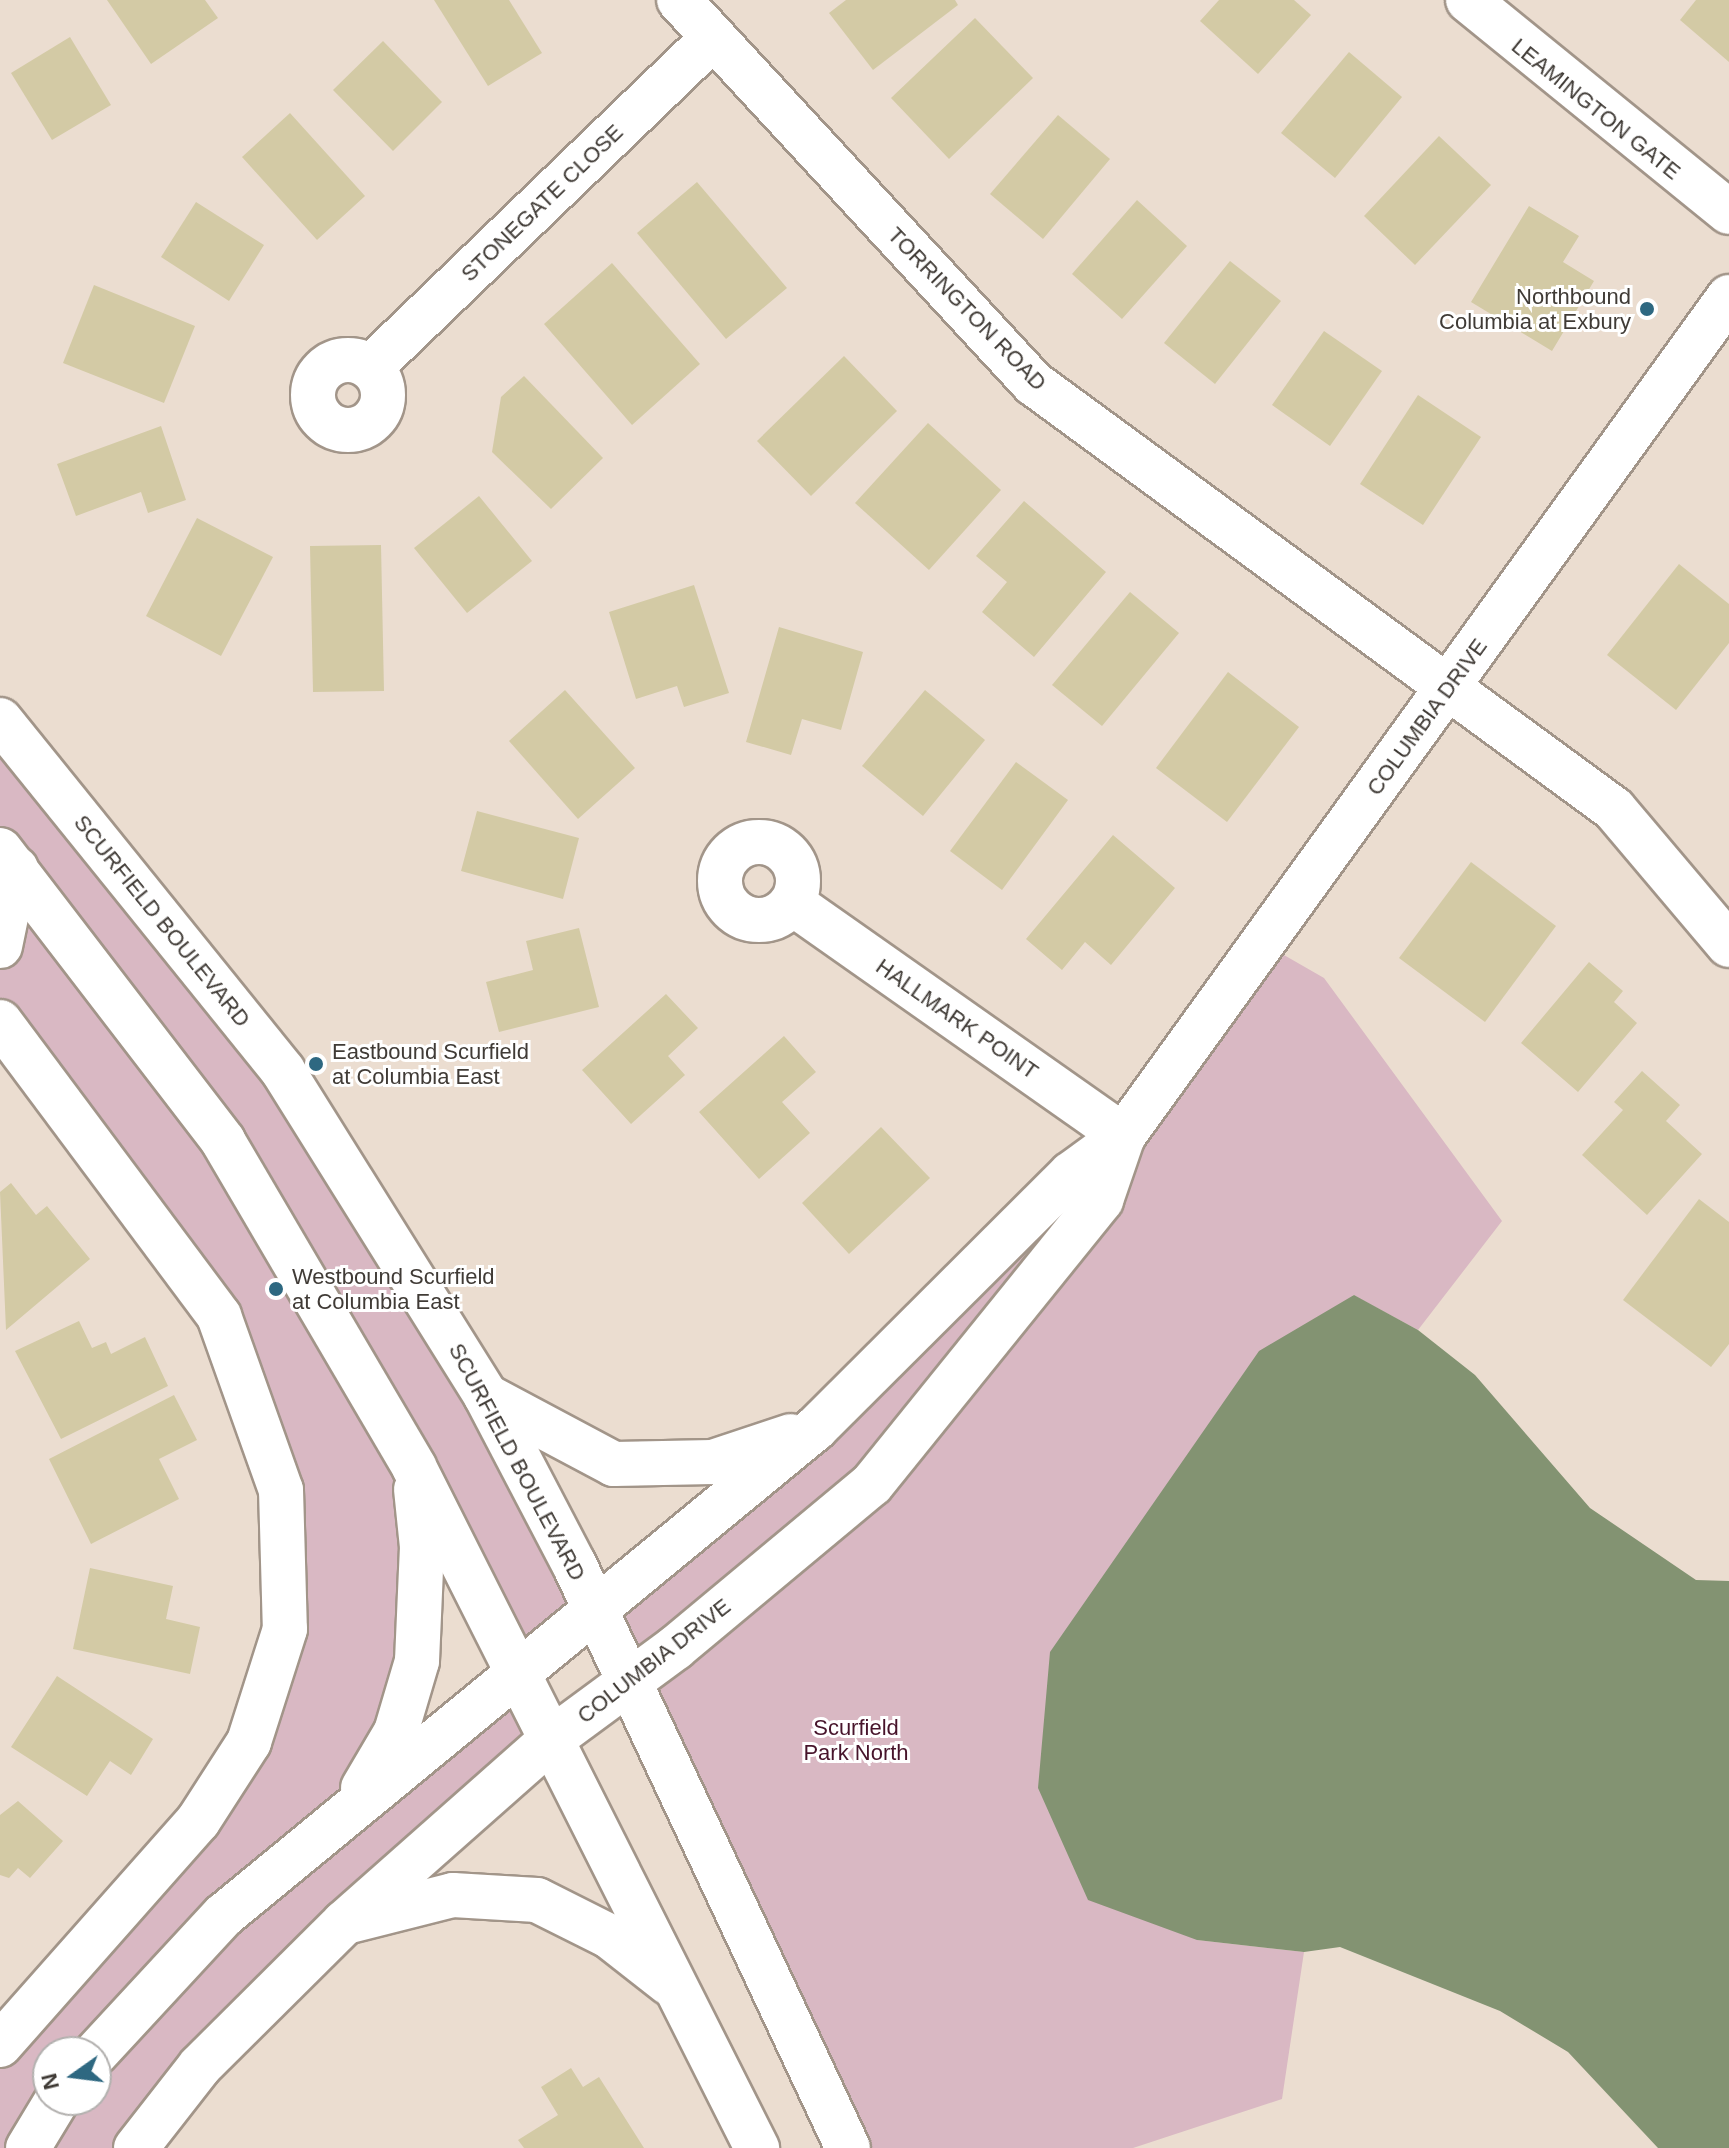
<!DOCTYPE html>
<html>
<head>
<meta charset="utf-8">
<style>
  body { margin:0 }
  #map { position:relative; width:1729px; height:2148px; overflow:hidden; background:#ebddd0; font-family:Arial,sans-serif }
  div>[style] { position:absolute }
  [style*='--x'] { left:calc(var(--x)*1px); top:calc(var(--y)*1px); width:calc(var(--w)*1px); rotate:calc(var(--a)*1deg) }
  .green>* { inset:0; background:#d9b8c3 }
  .water>* { inset:0; background:#839372 }
  .building>* { inset:0; background:#d3caa5 }
  .roads { filter:drop-shadow(2px 0 #a29589) drop-shadow(-2px 0 #a29589) drop-shadow(0 2px #a29589) drop-shadow(0 -2px #a29589) }
  .minor>* { height:44px; margin:-22px; padding:0 22px; transform-origin:22px; border-radius:22px; background:#fff }
  .minor>.ring { margin:-22px; padding:0; box-sizing:content-box; background:none; border:44px solid #fff; border-radius:50% }
  .dots>* { width:22px; height:22px; translate:-50% -50%; box-sizing:border-box; border:4px solid #fff; border-radius:50% }
  span { translate:-50% -50%; white-space:nowrap; text-align:center; line-height:1.15; -webkit-text-stroke:6px #fff; paint-order:stroke }
  .street-label { font-size:22px; color:#403b36 }
  .poi-label { font-size:22px; color:#403b36 }
  .right { translate:-100% -50%; text-align:right }
  .left { translate:0 -50%; text-align:left }
  .park-label { font-size:22px; color:#47142b }
  .north { position:absolute; left:32px; top:2036px; width:80px; height:80px; box-sizing:border-box; background:#fff; border:2px solid #b3b1af; border-radius:50%; rotate:256deg; font-size:22px; font-weight:700; line-height:32px; text-align:center; color:#403b36 }
  .north::after { content:''; display:block; margin:auto; width:28px; height:36px; background:#2e6881; clip-path:polygon(50% 0,100% 100%,50% 72%,0 100%) }
</style>
</head>
<body>
<div id="map">
  <div class="green">
    <i style="clip-path:polygon(evenodd,0 721px,283px 1071px,594px 1606px,1071px 1174px,1263px 943px,1324px 978px,1502px 1221px,1418px 1330px,1353px 1295px,1197px 1940px,1304px 1952px,1282px 2099px,1133px 2148px,848px 2148px,593px 1607px,520px 1668px,553px 1738px,136px 2148px,0 2148px,0 2045px,249px 1742px,281px 1490px,219px 1316px,0 1022px,0 721px,415px 1469px,520px 1668px,350px 1811px,417px 1661px,415px 1469px,0 721px,48px 2052px,96px 2052px,96px 2100px,48px 2100px,48px 2052px)"></i>
  </div>
  <div class="water">
    <i style="clip-path:polygon(1354px 1295px,1418px 1330px,1475px 1375px,1590px 1508px,1696px 1580px,1729px 1581px,1729px 2148px,1658px 2148px,1568px 2052px,1500px 2011px,1340px 1947px,1304px 1952px,1197px 1940px,1088px 1900px,1038px 1788px,1050px 1652px,1259px 1351px)"></i>
  </div>
  <div class="building">
    <i style="clip-path:polygon(107px 0,205px 0,218px 18px,151px 64px)"></i>
    <i style="clip-path:polygon(434px 0,509px 0,542px 53px,488px 86px)"></i>
    <i style="clip-path:polygon(846px 0,955px 0,958px 5px,873px 70px,829px 13px)"></i>
    <i style="clip-path:polygon(1219px 0,1294px 0,1311px 15px,1258px 74px,1200px 21px)"></i>
    <i style="clip-path:polygon(1696px 0,1729px 0,1729px 62px,1680px 20px)"></i>
    <i style="clip-path:polygon(975px 18px,1033px 78px,949px 159px,891px 98px)"></i>
    <i style="clip-path:polygon(70px 37px,111px 105px,52px 140px,11px 73px)"></i>
    <i style="clip-path:polygon(383px 41px,442px 102px,393px 151px,333px 90px)"></i>
    <i style="clip-path:polygon(1349px 52px,1402px 97px,1335px 178px,1281px 133px)"></i>
    <i style="clip-path:polygon(290px 113px,365px 196px,317px 240px,242px 157px)"></i>
    <i style="clip-path:polygon(1058px 115px,1110px 159px,1043px 239px,990px 194px)"></i>
    <i style="clip-path:polygon(1439px 136px,1491px 185px,1415px 265px,1364px 216px)"></i>
    <i style="clip-path:polygon(697px 182px,787px 288px,726px 339px,637px 233px)"></i>
    <i style="clip-path:polygon(1137px 200px,1187px 246px,1122px 319px,1072px 274px)"></i>
    <i style="clip-path:polygon(196px 202px,264px 245px,229px 301px,161px 257px)"></i>
    <i style="clip-path:polygon(1529px 206px,1579px 236px,1563px 262px,1594px 281px,1552px 351px,1471px 302px)"></i>
    <i style="clip-path:polygon(1230px 261px,1281px 301px,1215px 384px,1164px 343px)"></i>
    <i style="clip-path:polygon(612px 263px,700px 364px,632px 425px,544px 324px)"></i>
    <i style="clip-path:polygon(94px 285px,195px 326px,164px 403px,63px 363px)"></i>
    <i style="clip-path:polygon(1324px 331px,1382px 371px,1330px 446px,1272px 405px)"></i>
    <i style="clip-path:polygon(844px 356px,897px 411px,811px 496px,757px 441px)"></i>
    <i style="clip-path:polygon(524px 376px,603px 458px,551px 509px,492px 452px,501px 397px)"></i>
    <i style="clip-path:polygon(1418px 395px,1481px 437px,1423px 525px,1360px 484px)"></i>
    <i style="clip-path:polygon(928px 423px,1001px 490px,929px 570px,855px 503px)"></i>
    <i style="clip-path:polygon(161px 426px,186px 500px,148px 513px,141px 492px,76px 516px,57px 464px)"></i>
    <i style="clip-path:polygon(479px 496px,532px 561px,467px 613px,414px 548px)"></i>
    <i style="clip-path:polygon(1024px 501px,1106px 572px,1034px 657px,982px 612px,1007px 582px,976px 556px)"></i>
    <i style="clip-path:polygon(197px 518px,273px 557px,221px 656px,146px 616px)"></i>
    <i style="clip-path:polygon(381px 545px,384px 691px,313px 692px,310px 546px)"></i>
    <i style="clip-path:polygon(1679px 564px,1729px 604px,1729px 643px,1676px 710px,1607px 655px)"></i>
    <i style="clip-path:polygon(694px 585px,729px 693px,684px 707px,677px 686px,636px 699px,609px 612px)"></i>
    <i style="clip-path:polygon(1130px 592px,1179px 633px,1102px 726px,1052px 685px)"></i>
    <i style="clip-path:polygon(779px 627px,863px 652px,841px 730px,802px 719px,791px 755px,746px 742px)"></i>
    <i style="clip-path:polygon(1228px 672px,1299px 727px,1227px 822px,1156px 768px)"></i>
    <i style="clip-path:polygon(565px 690px,635px 768px,578px 819px,509px 741px)"></i>
    <i style="clip-path:polygon(925px 690px,985px 740px,923px 816px,862px 766px)"></i>
    <i style="clip-path:polygon(1016px 762px,1068px 800px,1002px 890px,950px 851px)"></i>
    <i style="clip-path:polygon(477px 811px,579px 838px,563px 899px,461px 871px)"></i>
    <i style="clip-path:polygon(1113px 835px,1175px 888px,1111px 965px,1085px 942px,1062px 970px,1026px 939px)"></i>
    <i style="clip-path:polygon(1471px 862px,1556px 926px,1485px 1022px,1399px 958px)"></i>
    <i style="clip-path:polygon(579px 928px,599px 1007px,499px 1032px,486px 982px,533px 970px,526px 941px)"></i>
    <i style="clip-path:polygon(1589px 962px,1623px 991px,1614px 1002px,1637px 1023px,1578px 1092px,1521px 1043px)"></i>
    <i style="clip-path:polygon(666px 994px,698px 1028px,668px 1056px,685px 1075px,631px 1124px,582px 1070px)"></i>
    <i style="clip-path:polygon(784px 1036px,816px 1072px,782px 1102px,810px 1133px,759px 1179px,699px 1112px)"></i>
    <i style="clip-path:polygon(1642px 1071px,1680px 1105px,1666px 1121px,1702px 1154px,1647px 1215px,1582px 1155px,1623px 1110px,1614px 1102px)"></i>
    <i style="clip-path:polygon(881px 1127px,930px 1178px,849px 1254px,802px 1203px)"></i>
    <i style="clip-path:polygon(11px 1183px,36px 1215px,47px 1206px,90px 1259px,6px 1330px,0 1192px)"></i>
    <i style="clip-path:polygon(1699px 1199px,1729px 1222px,1729px 1344px,1711px 1367px,1623px 1300px)"></i>
    <i style="clip-path:polygon(79px 1321px,92px 1348px,106px 1342px,111px 1354px,145px 1337px,168px 1386px,61px 1439px,15px 1351px)"></i>
    <i style="clip-path:polygon(174px 1395px,197px 1440px,159px 1459px,179px 1499px,91px 1544px,49px 1459px)"></i>
    <i style="clip-path:polygon(90px 1568px,173px 1586px,166px 1619px,200px 1627px,190px 1674px,73px 1649px)"></i>
    <i style="clip-path:polygon(57px 1676px,153px 1739px,131px 1775px,110px 1761px,87px 1796px,11px 1747px)"></i>
    <i style="clip-path:polygon(18px 1801px,63px 1841px,30px 1878px,18px 1868px,9px 1878px,0 1875px,0 1815px)"></i>
    <i style="clip-path:polygon(571px 2068px,583px 2087px,599px 2077px,644px 2148px,524px 2148px,518px 2140px,558px 2115px,541px 2087px)"></i>
  </div>
  <div class="roads">
    <div class="minor">
      <i style="--x:679;--y:0;--w:522;--a:47.25"></i>
      <i style="--x:1033;--y:383;--w:720;--a:36.25"></i>
      <i style="--x:1614;--y:809;--w:178;--a:49.8"></i>
      <i style="--x:1468;--y:0;--w:336;--a:39.1"></i>
      <i class="ring" style="left:313px;top:360px;width:26px;height:26px"></i>
      <i style="--x:371;--y:367;--w:473;--a:-43.9"></i>
      <i style="--x:0;--y:720;--w:451;--a:51.1"></i>
      <i style="--x:283;--y:1071;--w:383;--a:58"></i>
      <i style="--x:486;--y:1396;--w:190;--a:62.4"></i>
      <i style="--x:574;--y:1564;--w:645;--a:64.87"></i>
      <i class="ring" style="left:720px;top:842px;width:34px;height:34px"></i>
      <i style="--x:0;--y:850;--w:367;--a:52.5"></i>
      <i style="--x:223;--y:1141;--w:378;--a:59.6"></i>
      <i style="--x:414;--y:1467;--w:763;--a:63.27"></i>
      <i style="--x:792;--y:903;--w:405;--a:35.1"></i>
      <i style="--x:0;--y:946;--w:79;--a:-78.3"></i>
      <i style="--x:0;--y:1022;--w:367;--a:53.3"></i>
      <i style="--x:219;--y:1316;--w:185;--a:70.4"></i>
      <i style="--x:281;--y:1490;--w:139;--a:88.4"></i>
      <i style="--x:285;--y:1629;--w:119;--a:107.7"></i>
      <i style="--x:249;--y:1742;--w:94;--a:122.8"></i>
      <i style="--x:198;--y:1821;--w:299;--a:131.5"></i>
      <i style="--x:486;--y:1396;--w:145;--a:28"></i>
      <i style="--x:614;--y:1464;--w:99;--a:-1.2"></i>
      <i style="--x:713;--y:1462;--w:82;--a:-18.4"></i>
      <i style="--x:363;--y:1788;--w:65;--a:-59.5"></i>
      <i style="--x:396;--y:1732;--w:74;--a:-73.5"></i>
      <i style="--x:417;--y:1661;--w:114;--a:-87.5"></i>
      <i style="--x:422;--y:1547;--w:58;--a:-95.9"></i>
      <i style="--x:350;--y:1921;--w:106;--a:-14.2"></i>
      <i style="--x:453;--y:1895;--w:84;--a:3.4"></i>
      <i style="--x:537;--y:1900;--w:80;--a:26.6"></i>
      <i style="--x:609;--y:1936;--w:76;--a:38.1"></i>
      <i style="--x:96;--y:2053;--w:188;--a:-47.2"></i>
      <i style="--x:224;--y:1915;--w:767;--a:-39.44"></i>
      <i style="--x:816;--y:1428;--w:360;--a:-44.9"></i>
      <i style="--x:1071;--y:1174;--w:64;--a:-36.2"></i>
      <i style="--x:28;--y:2148;--w:56;--a:-58.9"></i>
      <i style="--x:136;--y:2148;--w:104;--a:-52"></i>
      <i style="--x:200;--y:2066;--w:203;--a:-44.8"></i>
      <i style="--x:344;--y:1923;--w:279;--a:-41.5"></i>
      <i style="--x:553;--y:1738;--w:152;--a:-36.4"></i>
      <i style="--x:675;--y:1648;--w:256;--a:-39.8"></i>
      <i style="--x:872;--y:1484;--w:365;--a:-51.1"></i>
      <i style="--x:1101;--y:1200;--w:68;--a:-71"></i>
      <i style="--x:1123;--y:1136;--w:1035;--a:-54.16"></i>
    </div>
  </div>
  <div class="dots">
    <i style="left:1647px;top:309px;background:#2e6881"></i>
    <i style="left:316px;top:1064px;background:#2e6881"></i>
    <i style="left:276px;top:1289px;background:#2e6881"></i>
  </div>
  <div class="street-label">
    <span style="left:1596px;top:109px;rotate:39deg">LEAMINGTON GATE</span>
    <span style="left:542px;top:203px;rotate:-44deg">STONEGATE CLOSE</span>
    <span style="left:967px;top:309px;rotate:46deg">TORRINGTON ROAD</span>
    <span style="left:1427px;top:717px;rotate:-54deg">COLUMBIA DRIVE</span>
    <span style="left:162px;top:921px;rotate:51deg">SCURFIELD BOULEVARD</span>
    <span style="left:957px;top:1019px;rotate:35deg">HALLMARK POINT</span>
    <span style="left:517px;top:1462px;rotate:62deg">SCURFIELD BOULEVARD</span>
    <span style="left:654px;top:1661px;rotate:-38deg">COLUMBIA DRIVE</span>
  </div>
  <div class="poi-label">
    <span class="right" style="left:1631px;top:309px">Northbound<br>Columbia at Exbury</span>
    <span class="left" style="left:332px;top:1064px">Eastbound Scurfield<br>at Columbia East</span>
    <span class="left" style="left:292px;top:1289px">Westbound Scurfield<br>at Columbia East</span>
  </div>
  <div class="park-label">
    <span style="left:856px;top:1740px">Scurfield<br>Park North</span>
  </div>
  <div class="north">N</div>
</div>
</body>
</html>
